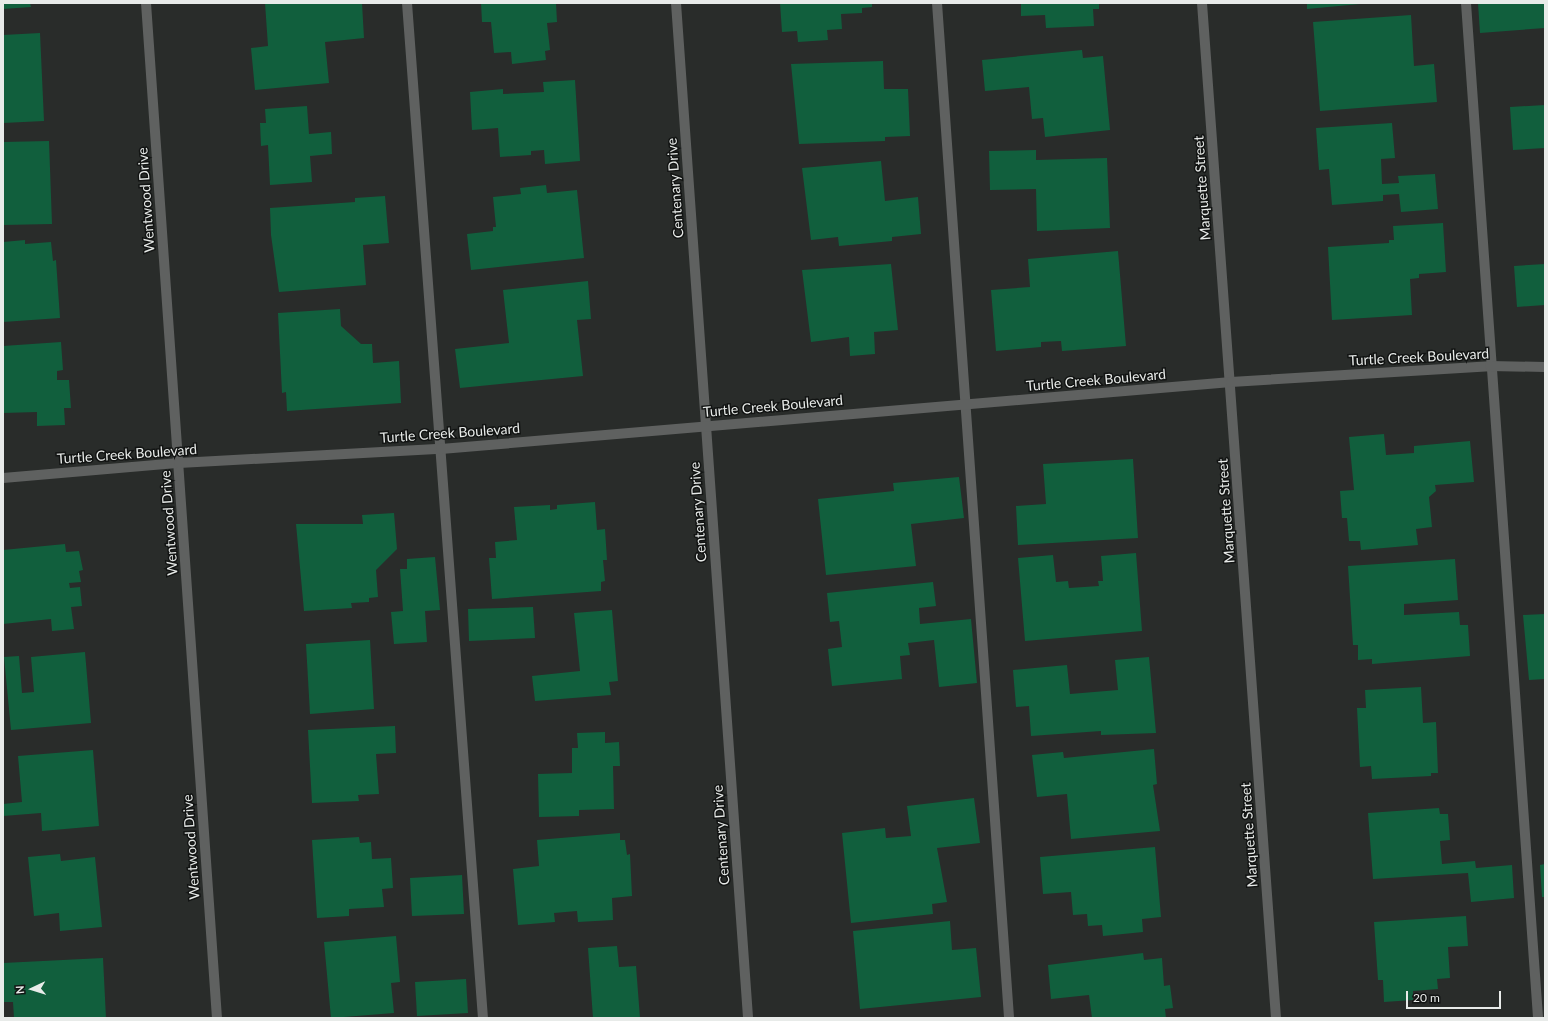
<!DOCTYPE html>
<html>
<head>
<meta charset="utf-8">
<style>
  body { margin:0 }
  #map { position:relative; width:1548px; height:1021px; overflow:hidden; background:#292c2a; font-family:Lato,sans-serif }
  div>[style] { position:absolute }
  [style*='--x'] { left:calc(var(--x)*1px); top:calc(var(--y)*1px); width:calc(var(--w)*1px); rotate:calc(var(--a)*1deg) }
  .building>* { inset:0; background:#115f3d }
  .service>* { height:10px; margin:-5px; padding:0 5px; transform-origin:5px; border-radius:5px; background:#5f6160 }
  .minor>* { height:10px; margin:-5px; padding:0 5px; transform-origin:5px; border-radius:5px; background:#5f6160 }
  span { translate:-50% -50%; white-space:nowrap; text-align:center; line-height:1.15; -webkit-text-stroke:3px #121413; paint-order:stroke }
  .street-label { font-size:14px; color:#e8ebe9 }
  .frame { position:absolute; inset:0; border:4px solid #e8ebe9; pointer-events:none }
  .north { position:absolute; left:12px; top:969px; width:40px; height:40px; -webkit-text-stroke:3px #121413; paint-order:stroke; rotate:266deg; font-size:11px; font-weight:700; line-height:16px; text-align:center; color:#e8ebe9 }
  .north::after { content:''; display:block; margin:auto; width:14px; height:18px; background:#e8ebe9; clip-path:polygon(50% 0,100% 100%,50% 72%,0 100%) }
  .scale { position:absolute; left:1406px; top:991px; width:95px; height:18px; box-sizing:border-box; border:2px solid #e8ebe9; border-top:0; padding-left:5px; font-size:12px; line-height:14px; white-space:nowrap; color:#e8ebe9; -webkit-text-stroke:3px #121413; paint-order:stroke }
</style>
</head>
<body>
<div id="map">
  <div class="building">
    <i style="clip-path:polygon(3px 3px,30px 3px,31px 7px,3px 9px)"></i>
    <i style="clip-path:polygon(265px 3px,362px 3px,364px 38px,325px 42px,329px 83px,255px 90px,251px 48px,268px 46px)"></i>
    <i style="clip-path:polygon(481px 3px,556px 3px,557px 22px,547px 23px,550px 50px,545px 51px,546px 60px,512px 64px,511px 52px,494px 53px,491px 22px,482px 22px)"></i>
    <i style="clip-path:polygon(780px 3px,872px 3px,872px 7px,862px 8px,862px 13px,841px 14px,842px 29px,827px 30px,828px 40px,798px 42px,797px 31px,782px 32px)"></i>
    <i style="clip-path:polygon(1021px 3px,1099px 3px,1099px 9px,1093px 9px,1094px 26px,1046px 28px,1045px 15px,1021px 16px)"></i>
    <i style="clip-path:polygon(1307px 3px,1360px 3px,1360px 4px,1307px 9px)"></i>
    <i style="clip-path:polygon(1478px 3px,1545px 3px,1545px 28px,1480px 33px)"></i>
    <i style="clip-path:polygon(1411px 15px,1414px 66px,1434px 64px,1437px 102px,1320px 111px,1313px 22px)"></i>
    <i style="clip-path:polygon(40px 33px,44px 121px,3px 123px,3px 35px)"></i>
    <i style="clip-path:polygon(1082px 50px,1083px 58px,1103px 56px,1110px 130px,1045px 137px,1043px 118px,1032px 119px,1029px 87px,985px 91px,982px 60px)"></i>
    <i style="clip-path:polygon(883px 61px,884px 89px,908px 89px,910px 136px,885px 137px,885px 141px,799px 144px,791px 64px)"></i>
    <i style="clip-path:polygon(575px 80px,580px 161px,545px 164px,544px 150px,531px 151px,531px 155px,500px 157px,498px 128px,472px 130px,470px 92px,503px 89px,503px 94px,544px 92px,543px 82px)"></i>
    <i style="clip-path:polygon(1545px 105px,1545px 148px,1513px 150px,1510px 107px)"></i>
    <i style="clip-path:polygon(307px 106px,309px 134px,331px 132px,332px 154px,310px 156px,312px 182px,270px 185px,268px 145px,261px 146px,260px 123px,266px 123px,265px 109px)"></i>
    <i style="clip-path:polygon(1392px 123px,1395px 158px,1381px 159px,1382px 184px,1399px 183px,1398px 176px,1435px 174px,1438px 209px,1401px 212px,1399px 194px,1383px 195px,1383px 201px,1332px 205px,1329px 169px,1319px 170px,1316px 128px)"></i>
    <i style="clip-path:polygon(49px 141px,52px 224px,3px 225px,3px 142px)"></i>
    <i style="clip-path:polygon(1036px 150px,1036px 160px,1107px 158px,1110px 228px,1037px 231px,1036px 189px,990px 190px,989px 151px)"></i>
    <i style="clip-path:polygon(881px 161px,885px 201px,918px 197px,921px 234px,892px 237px,892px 241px,839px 246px,838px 237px,811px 240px,802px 168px)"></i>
    <i style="clip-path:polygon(546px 185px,547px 193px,577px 190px,584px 258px,471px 270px,467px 234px,493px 231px,493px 227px,496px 227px,493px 197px,521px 194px,520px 188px)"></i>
    <i style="clip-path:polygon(385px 196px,389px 243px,363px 245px,366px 285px,279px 292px,271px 235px,270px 208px,355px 202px,355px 198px)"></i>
    <i style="clip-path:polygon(1443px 223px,1446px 272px,1419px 274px,1419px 278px,1410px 279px,1412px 315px,1332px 320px,1328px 247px,1389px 243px,1389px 240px,1394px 240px,1393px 226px)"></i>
    <i style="clip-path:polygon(25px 240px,25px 244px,51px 242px,53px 261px,56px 260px,60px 318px,3px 322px,3px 242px)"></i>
    <i style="clip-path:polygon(1118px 251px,1126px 346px,1062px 351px,1061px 341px,1041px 342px,1041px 347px,996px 351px,991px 290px,1030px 287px,1028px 259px)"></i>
    <i style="clip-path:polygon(891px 264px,898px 330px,874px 332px,875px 354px,850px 356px,849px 337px,811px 342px,802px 270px)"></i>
    <i style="clip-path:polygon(1545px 264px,1545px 305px,1517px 307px,1514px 266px)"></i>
    <i style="clip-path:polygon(588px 281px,591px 319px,577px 320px,583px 376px,460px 388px,455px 349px,509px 343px,503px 290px)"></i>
    <i style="clip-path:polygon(340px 309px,341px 326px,361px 344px,372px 344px,373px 363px,399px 361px,401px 403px,287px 411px,286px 392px,282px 393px,278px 313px)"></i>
    <i style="clip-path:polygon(61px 342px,63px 370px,57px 371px,57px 380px,69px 380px,71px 408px,64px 408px,65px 425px,37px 426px,37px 412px,3px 413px,3px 346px)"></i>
    <i style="clip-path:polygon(1384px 434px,1386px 455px,1414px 453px,1414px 446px,1470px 441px,1474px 482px,1435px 485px,1436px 491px,1429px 497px,1432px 527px,1416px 529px,1418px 545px,1361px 550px,1360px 541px,1349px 541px,1347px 518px,1342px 518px,1340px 491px,1354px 490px,1349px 437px)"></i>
    <i style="clip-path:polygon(1133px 459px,1138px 538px,1018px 545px,1016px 506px,1046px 504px,1043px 464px)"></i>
    <i style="clip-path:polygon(959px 477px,964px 518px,911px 524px,916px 566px,826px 575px,818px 499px,894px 491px,893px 483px)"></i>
    <i style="clip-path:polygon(595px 502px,597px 530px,605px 529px,607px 560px,603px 560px,605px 581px,601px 582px,601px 591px,492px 599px,489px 558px,496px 558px,495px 542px,517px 540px,514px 507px,550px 505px,550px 510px,557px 509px,557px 505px)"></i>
    <i style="clip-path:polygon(394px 513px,397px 549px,376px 570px,378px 597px,369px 598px,369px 602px,351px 603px,352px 608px,304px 611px,296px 524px,363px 524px,362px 515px)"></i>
    <i style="clip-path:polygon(65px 544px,66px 552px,79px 551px,83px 570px,79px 571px,81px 582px,69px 583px,70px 588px,80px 587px,82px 606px,71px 607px,74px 629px,52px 631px,51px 619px,3px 624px,3px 550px)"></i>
    <i style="clip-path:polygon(1136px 553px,1142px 631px,1025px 641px,1018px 558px,1053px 555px,1056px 582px,1068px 581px,1069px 588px,1099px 586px,1098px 581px,1103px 581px,1101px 556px)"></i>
    <i style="clip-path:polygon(435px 557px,440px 610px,425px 611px,427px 642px,394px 644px,391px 612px,403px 611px,400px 569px,407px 569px,407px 559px)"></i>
    <i style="clip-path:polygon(1455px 559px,1458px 600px,1404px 604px,1404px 615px,1459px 612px,1460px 625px,1468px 625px,1470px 656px,1372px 664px,1372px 659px,1358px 660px,1358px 645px,1353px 645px,1348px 566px)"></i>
    <i style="clip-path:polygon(933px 582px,936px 606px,919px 608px,920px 624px,971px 619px,977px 683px,939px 687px,934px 640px,908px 643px,910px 655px,900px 656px,902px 679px,832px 686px,828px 649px,842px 647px,839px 621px,830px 622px,827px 593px)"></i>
    <i style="clip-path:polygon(533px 607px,535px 638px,469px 641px,468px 609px)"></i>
    <i style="clip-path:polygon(612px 610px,618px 681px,609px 682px,611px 695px,535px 701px,532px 676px,580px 671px,574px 613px)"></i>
    <i style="clip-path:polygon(1545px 614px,1545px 679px,1529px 680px,1523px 615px)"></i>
    <i style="clip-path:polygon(370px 640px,374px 709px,310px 714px,306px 644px)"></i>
    <i style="clip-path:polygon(85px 652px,91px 723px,11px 730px,4px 657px,19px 656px,22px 693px,34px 692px,31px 657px)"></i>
    <i style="clip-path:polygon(1149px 657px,1156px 733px,1101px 735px,1101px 731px,1031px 736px,1029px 706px,1016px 707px,1013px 670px,1067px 665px,1070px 694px,1118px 690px,1115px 660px)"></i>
    <i style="clip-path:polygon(1421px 687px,1423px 723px,1436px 722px,1438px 773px,1431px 773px,1431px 776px,1372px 779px,1371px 766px,1360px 767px,1357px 708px,1366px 708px,1365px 690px)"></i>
    <i style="clip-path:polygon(395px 726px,396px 753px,376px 754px,379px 794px,358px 795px,359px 801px,312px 803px,308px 730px)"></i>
    <i style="clip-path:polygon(605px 732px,605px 743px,619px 742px,620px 766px,613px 766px,614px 809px,579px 810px,579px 816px,539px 817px,538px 774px,572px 773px,572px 748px,578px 748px,577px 733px)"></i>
    <i style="clip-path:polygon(1154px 749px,1157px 784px,1153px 785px,1160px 831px,1071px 839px,1067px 794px,1037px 797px,1032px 755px,1063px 752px,1064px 758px)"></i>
    <i style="clip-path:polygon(93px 750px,99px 826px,42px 831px,41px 813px,3px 816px,3px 804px,22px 802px,18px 756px)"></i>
    <i style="clip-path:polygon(974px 798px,980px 843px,937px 848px,947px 902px,932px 904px,933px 914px,851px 923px,842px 833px,885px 828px,886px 838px,911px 836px,907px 806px)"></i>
    <i style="clip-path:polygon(1439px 808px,1440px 814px,1448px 814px,1450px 840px,1440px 841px,1442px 864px,1475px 861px,1476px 868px,1512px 865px,1514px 898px,1471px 902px,1468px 873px,1373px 879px,1368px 813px)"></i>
    <i style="clip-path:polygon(620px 833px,620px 840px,625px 840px,627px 855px,630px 854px,632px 896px,612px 898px,613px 920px,578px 922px,577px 911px,554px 913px,555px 922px,518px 925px,513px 869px,539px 866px,537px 840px)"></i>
    <i style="clip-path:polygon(359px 837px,360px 843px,371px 842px,372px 859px,391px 858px,393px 888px,382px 889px,384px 907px,349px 909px,349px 916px,317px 918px,312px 840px)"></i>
    <i style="clip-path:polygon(1155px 847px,1161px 917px,1142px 919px,1143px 932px,1103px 936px,1102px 925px,1088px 926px,1087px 914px,1073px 915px,1071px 892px,1043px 894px,1040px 857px)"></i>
    <i style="clip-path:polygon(60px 854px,61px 861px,95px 857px,102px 927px,60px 931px,59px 913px,34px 916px,28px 857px)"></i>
    <i style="clip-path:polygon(1545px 864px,1545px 897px,1542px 897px,1540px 865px)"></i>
    <i style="clip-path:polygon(462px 875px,464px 914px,412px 916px,410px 878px)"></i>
    <i style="clip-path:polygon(1466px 916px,1468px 946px,1448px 947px,1450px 978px,1437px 979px,1438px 989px,1413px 991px,1413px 1000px,1384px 1002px,1383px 980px,1378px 980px,1374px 922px)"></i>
    <i style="clip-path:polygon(950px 921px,952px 950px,976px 948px,981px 997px,860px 1009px,853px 931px)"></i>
    <i style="clip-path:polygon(396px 936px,400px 982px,391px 983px,394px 1013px,331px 1018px,324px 942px)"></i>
    <i style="clip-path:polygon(617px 946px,619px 967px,636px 966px,640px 1018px,593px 1018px,588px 948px)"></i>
    <i style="clip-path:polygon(1143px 953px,1144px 960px,1162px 958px,1164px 986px,1170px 985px,1173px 1008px,1165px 1009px,1166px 1018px,1092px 1018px,1089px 995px,1051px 999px,1048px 965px)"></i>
    <i style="clip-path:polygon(103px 958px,106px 1018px,14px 1018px,13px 1002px,3px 1002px,3px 963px)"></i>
    <i style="clip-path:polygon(466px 979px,468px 1013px,417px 1016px,415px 982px)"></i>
  </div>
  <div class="service">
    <i style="--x:407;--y:3;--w:1018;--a:85.72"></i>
    <i style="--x:937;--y:3;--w:1018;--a:85.94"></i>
    <i style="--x:1466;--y:3;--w:1018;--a:85.94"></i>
  </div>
  <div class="minor">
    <i style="--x:146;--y:3;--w:1017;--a:86"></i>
    <i style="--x:676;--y:3;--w:1018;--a:85.94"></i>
    <i style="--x:1202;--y:3;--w:1018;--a:85.83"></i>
    <i style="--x:3;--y:478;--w:177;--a:-4.9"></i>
    <i style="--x:179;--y:463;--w:262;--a:-3.1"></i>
    <i style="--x:441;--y:449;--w:793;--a:-4.85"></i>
    <i style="--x:1231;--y:382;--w:259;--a:-3.5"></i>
    <i style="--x:1490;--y:366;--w:55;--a:1"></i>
  </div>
  <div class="street-label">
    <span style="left:675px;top:188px;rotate:-94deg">Centenary Drive</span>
    <span style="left:1202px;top:188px;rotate:-94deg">Marquette Street</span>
    <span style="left:146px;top:200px;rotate:-94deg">Wentwood Drive</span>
    <span style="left:1419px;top:357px;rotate:-3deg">Turtle Creek Boulevard</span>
    <span style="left:1096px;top:380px;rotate:-5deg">Turtle Creek Boulevard</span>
    <span style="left:773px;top:406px;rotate:-5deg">Turtle Creek Boulevard</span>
    <span style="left:450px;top:433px;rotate:-4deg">Turtle Creek Boulevard</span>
    <span style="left:127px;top:454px;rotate:-4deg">Turtle Creek Boulevard</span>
    <span style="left:1226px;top:511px;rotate:-94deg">Marquette Street</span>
    <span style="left:698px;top:512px;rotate:-94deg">Centenary Drive</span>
    <span style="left:169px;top:523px;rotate:-94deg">Wentwood Drive</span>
    <span style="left:721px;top:835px;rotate:-94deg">Centenary Drive</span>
    <span style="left:1249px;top:835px;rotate:-94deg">Marquette Street</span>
    <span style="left:191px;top:847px;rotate:-94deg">Wentwood Drive</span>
  </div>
  <div class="frame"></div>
  <div class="north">N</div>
  <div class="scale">20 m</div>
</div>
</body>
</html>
